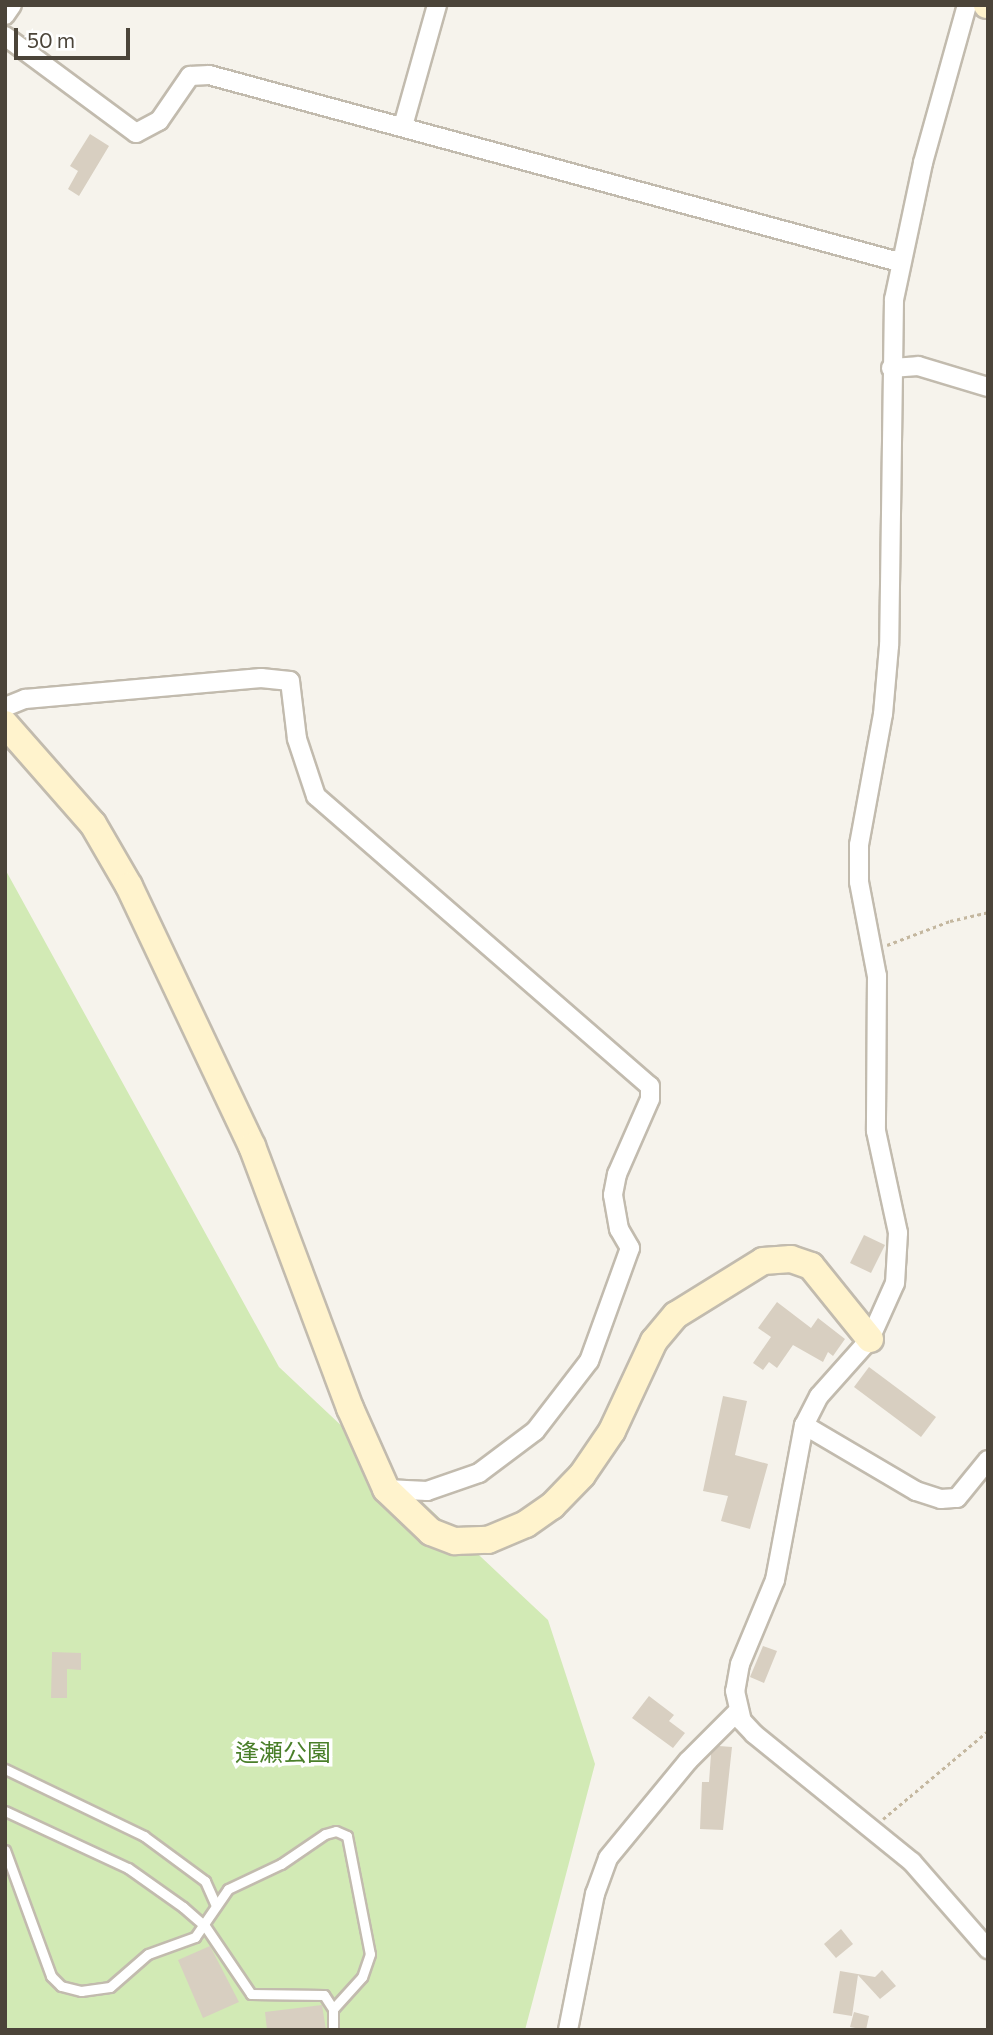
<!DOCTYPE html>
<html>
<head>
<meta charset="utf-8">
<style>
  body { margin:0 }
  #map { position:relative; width:993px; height:2035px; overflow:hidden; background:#f6f3ec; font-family:Commissioner,"Noto Sans JP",sans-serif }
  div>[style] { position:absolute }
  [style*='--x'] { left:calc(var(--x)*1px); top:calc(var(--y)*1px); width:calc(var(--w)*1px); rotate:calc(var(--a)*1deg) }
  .green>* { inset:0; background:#d2eab5 }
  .building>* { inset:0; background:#d8cfc1 }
  .path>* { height:2.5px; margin-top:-1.25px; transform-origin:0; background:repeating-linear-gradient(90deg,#c4b79f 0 3.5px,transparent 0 7px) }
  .roads { filter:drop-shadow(2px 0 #c2bbae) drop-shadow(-2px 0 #c2bbae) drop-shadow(0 2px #c2bbae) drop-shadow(0 -2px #c2bbae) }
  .lane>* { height:9px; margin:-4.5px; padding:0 4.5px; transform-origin:4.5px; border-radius:4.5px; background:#fff }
  .street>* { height:18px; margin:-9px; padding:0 9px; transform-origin:9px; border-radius:9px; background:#fff }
  .secondary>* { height:26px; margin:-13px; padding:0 13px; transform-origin:13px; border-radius:13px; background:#fff3cd }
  span { translate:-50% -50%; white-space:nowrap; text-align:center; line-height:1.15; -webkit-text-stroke:7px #fff; paint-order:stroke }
  .park-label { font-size:24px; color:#4a7f2a }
  .frame { position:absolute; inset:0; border:7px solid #4b4439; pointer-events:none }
  .scale { position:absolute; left:14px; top:28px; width:116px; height:32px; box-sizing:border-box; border:4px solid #4b4439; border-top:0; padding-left:9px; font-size:21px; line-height:24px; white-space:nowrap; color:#4b4439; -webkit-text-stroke:5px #fff; paint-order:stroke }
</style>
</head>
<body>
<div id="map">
  <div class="green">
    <i style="clip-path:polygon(5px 869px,279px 1367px,548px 1620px,595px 1764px,525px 2030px,5px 2030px)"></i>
  </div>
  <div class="building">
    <i style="clip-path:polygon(90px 134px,109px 146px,79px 196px,68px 189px,78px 171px,70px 166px)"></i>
    <i style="clip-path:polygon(864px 1235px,885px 1245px,871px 1273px,850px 1263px)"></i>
    <i style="clip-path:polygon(777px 1302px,811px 1328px,818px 1318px,845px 1339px,833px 1356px,828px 1352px,823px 1362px,793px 1345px,777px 1368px,769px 1362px,763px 1370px,753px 1363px,771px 1337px,758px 1328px)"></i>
    <i style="clip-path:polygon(869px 1367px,936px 1417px,921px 1437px,854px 1387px)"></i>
    <i style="clip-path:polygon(723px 1396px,747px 1401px,735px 1455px,768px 1464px,750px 1529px,721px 1521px,728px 1496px,703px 1491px)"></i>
    <i style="clip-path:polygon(763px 1646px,777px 1651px,764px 1683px,750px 1677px)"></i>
    <i style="clip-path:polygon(52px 1652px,81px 1653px,81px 1670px,67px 1669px,67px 1698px,51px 1698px)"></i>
    <i style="clip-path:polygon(649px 1696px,674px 1715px,669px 1721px,685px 1733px,673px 1748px,632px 1718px)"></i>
    <i style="clip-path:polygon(719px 1746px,732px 1747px,723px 1830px,700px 1829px,702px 1782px,709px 1782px,711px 1754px)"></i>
    <i style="clip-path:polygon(841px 1929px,853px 1944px,836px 1958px,824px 1944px)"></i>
    <i style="clip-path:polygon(210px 1946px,239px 2002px,203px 2018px,178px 1960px)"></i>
    <i style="clip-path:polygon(882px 1970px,896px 1986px,880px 1999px,858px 1975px,852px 2016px,833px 2013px,840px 1971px,875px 1977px)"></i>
    <i style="clip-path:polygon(322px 2005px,326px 2030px,267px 2030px,265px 2012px)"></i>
    <i style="clip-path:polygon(854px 2012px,869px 2016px,866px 2030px,850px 2027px)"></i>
  </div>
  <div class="path">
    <i style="--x:887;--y:945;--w:67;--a:-20.9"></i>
    <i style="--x:950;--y:921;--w:39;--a:-13"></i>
    <i style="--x:883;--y:1819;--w:137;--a:-40"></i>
  </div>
  <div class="roads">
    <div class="lane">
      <i style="--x:5;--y:1769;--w:154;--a:25.7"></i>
      <i style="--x:144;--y:1836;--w:76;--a:36.4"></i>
      <i style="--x:205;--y:1881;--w:27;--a:66"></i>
      <i style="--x:5;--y:1811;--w:136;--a:24.9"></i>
      <i style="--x:128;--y:1868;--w:67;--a:35.3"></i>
      <i style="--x:183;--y:1907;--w:29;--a:41"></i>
      <i style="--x:205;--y:1926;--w:82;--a:55.9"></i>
      <i style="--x:251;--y:1994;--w:73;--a:0.8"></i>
      <i style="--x:324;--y:1995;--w:17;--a:57"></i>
      <i style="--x:333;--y:2009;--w:21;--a:90"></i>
      <i style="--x:5;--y:1850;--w:134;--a:69.9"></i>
      <i style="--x:51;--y:1976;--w:14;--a:45"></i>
      <i style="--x:61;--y:1986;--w:21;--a:14"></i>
      <i style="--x:81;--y:1991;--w:29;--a:-8"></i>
      <i style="--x:110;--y:1987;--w:50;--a:-41"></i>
      <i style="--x:148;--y:1954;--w:50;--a:-19.9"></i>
      <i style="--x:195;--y:1937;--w:58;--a:-55.5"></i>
      <i style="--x:228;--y:1889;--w:59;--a:-25.3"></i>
      <i style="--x:281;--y:1864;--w:53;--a:-34.3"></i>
      <i style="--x:325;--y:1834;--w:11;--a:-15"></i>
      <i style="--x:336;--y:1831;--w:12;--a:24"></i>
      <i style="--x:347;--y:1836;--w:120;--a:79"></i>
      <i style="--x:370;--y:1954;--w:24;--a:109"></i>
      <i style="--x:362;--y:1977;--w:43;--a:132.2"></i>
    </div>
    <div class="street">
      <i style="--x:967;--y:5;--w:164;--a:105.6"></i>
      <i style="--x:923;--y:163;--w:139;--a:102"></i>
      <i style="--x:894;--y:299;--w:347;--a:90.8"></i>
      <i style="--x:889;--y:646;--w:68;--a:95"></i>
      <i style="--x:883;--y:714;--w:133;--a:100.4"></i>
      <i style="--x:859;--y:845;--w:37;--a:90"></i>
      <i style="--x:859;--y:882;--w:96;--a:79.2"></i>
      <i style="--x:877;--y:976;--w:155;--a:90.4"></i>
      <i style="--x:876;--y:1131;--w:104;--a:77.8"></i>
      <i style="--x:898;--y:1233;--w:50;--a:93.4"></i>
      <i style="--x:895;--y:1283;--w:61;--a:114.1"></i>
      <i style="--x:870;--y:1339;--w:76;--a:131.8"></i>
      <i style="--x:819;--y:1396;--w:33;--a:117"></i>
      <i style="--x:804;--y:1425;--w:158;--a:100.6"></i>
      <i style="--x:775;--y:1580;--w:91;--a:112.6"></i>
      <i style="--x:740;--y:1664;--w:27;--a:100"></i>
      <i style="--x:735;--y:1691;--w:31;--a:77"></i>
      <i style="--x:742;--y:1721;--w:18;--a:47"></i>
      <i style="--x:754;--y:1734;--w:203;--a:39"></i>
      <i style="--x:912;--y:1862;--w:116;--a:48.9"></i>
      <i style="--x:5;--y:15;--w:12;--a:-55"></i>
      <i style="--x:5;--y:36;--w:163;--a:36.5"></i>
      <i style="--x:136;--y:133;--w:26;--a:-28"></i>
      <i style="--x:159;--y:121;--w:55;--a:-55.4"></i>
      <i style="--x:190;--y:76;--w:19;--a:-3"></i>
      <i style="--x:209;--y:75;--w:715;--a:15.16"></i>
      <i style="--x:403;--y:126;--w:126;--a:-74.3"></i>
      <i style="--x:891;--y:368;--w:27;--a:-4"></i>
      <i style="--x:918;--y:366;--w:73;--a:16.7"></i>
      <i style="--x:5;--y:707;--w:22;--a:-22"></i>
      <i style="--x:25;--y:699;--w:237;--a:-5.1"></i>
      <i style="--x:261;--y:678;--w:29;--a:6"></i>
      <i style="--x:290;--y:681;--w:58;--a:83.1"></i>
      <i style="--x:297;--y:739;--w:60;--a:71.6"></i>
      <i style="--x:316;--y:796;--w:442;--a:41"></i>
      <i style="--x:650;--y:1086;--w:13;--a:90"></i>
      <i style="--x:650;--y:1099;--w:82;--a:113.7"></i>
      <i style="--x:617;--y:1174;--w:21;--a:101"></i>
      <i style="--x:613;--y:1195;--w:35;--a:80"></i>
      <i style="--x:619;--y:1229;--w:22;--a:60"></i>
      <i style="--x:630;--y:1248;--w:120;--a:109.9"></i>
      <i style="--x:589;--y:1361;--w:88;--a:127.6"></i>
      <i style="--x:535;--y:1431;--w:70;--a:143.1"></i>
      <i style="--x:479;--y:1473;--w:55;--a:160.9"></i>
      <i style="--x:427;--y:1491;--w:41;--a:-177.2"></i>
      <i style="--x:804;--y:1425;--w:130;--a:30.5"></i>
      <i style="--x:916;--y:1491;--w:26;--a:18"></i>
      <i style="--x:941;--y:1499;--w:16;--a:-4"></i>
      <i style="--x:957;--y:1498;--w:49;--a:-50.8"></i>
      <i style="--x:568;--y:2030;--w:139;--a:-78.8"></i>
      <i style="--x:595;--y:1894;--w:38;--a:-70"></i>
      <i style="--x:608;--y:1858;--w:126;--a:-50.5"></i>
      <i style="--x:688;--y:1761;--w:71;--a:-45"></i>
    </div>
    <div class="secondary">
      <i style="--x:987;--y:5;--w:1;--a:0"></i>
      <i style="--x:5;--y:724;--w:133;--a:48.7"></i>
      <i style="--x:93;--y:824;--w:72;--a:59.9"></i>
      <i style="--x:129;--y:886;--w:288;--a:64.7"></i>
      <i style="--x:252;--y:1146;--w:280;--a:69.5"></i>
      <i style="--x:350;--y:1408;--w:89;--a:66"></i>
      <i style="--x:386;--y:1489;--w:62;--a:43.7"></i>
      <i style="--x:431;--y:1532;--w:26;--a:21"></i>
      <i style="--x:455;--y:1541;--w:33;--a:-2"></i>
      <i style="--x:488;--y:1540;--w:41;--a:-22.8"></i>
      <i style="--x:526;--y:1524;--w:32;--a:-35"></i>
      <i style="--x:552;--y:1506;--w:43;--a:-45.9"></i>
      <i style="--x:582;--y:1475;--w:53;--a:-55.7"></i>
      <i style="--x:612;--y:1431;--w:99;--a:-65"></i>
      <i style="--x:654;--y:1341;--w:34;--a:-50"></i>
      <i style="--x:676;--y:1315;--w:102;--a:-31.8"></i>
      <i style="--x:763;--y:1261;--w:28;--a:-4"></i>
      <i style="--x:791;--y:1259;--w:21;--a:19"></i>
      <i style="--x:811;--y:1266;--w:94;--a:51.1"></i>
    </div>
  </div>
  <div class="park-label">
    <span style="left:283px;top:1752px">逢瀬公園</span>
  </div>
  <div class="frame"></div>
  <div class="scale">50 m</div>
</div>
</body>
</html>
